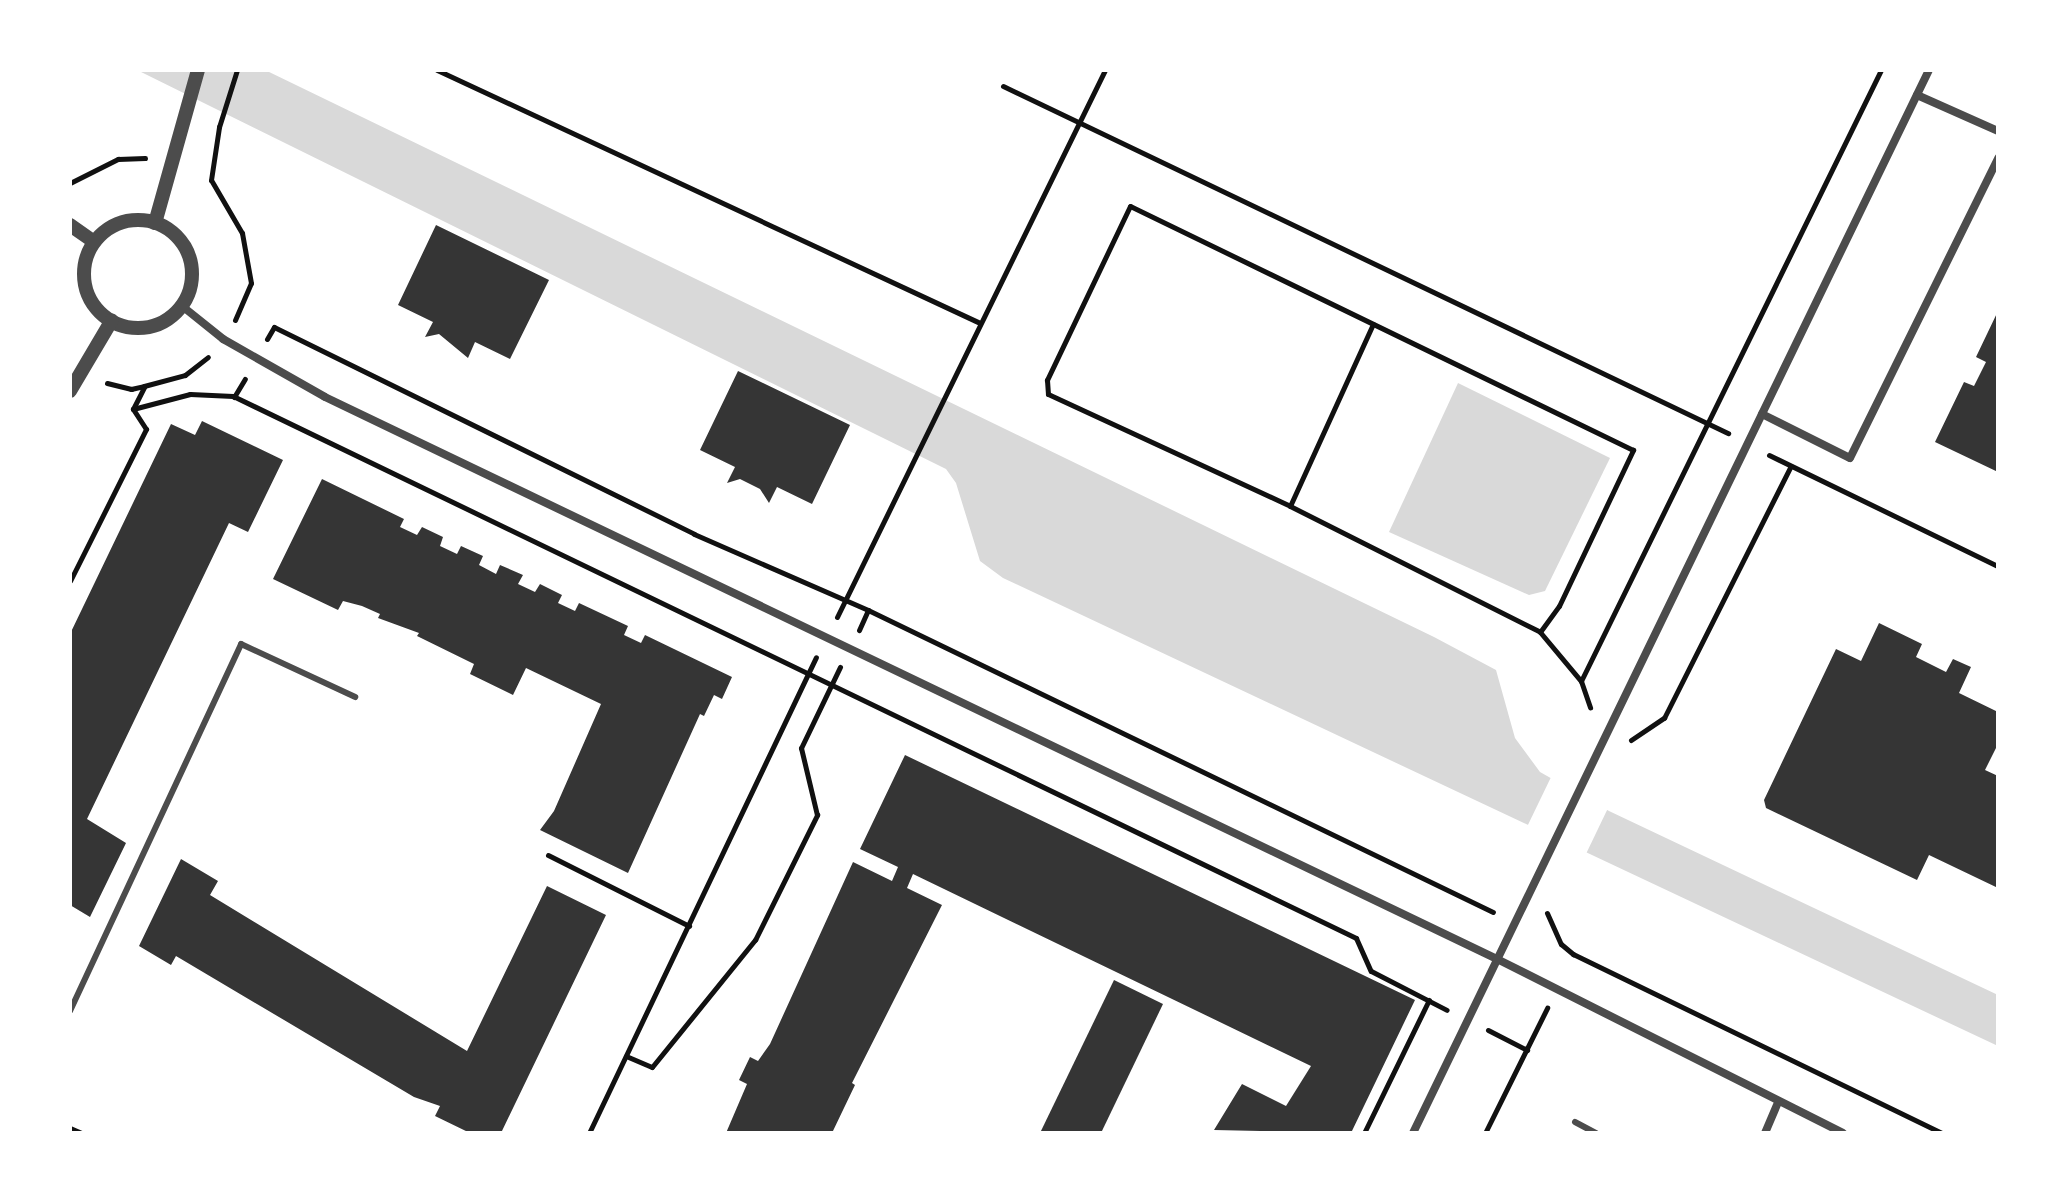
<!DOCTYPE html>
<html>
<head>
<meta charset="utf-8">
<style>
  body { margin:0 }
  #map { position:relative; width:2068px; height:1203px; overflow:hidden; background:#fff; font-family:Montserrat,sans-serif }
  div>[style] { position:absolute }
  [style*='--x'] { left:calc(var(--x)*1px); top:calc(var(--y)*1px); width:calc(var(--w)*1px); rotate:calc(var(--a)*1deg) }
  .water>* { inset:0; background:#d9d9d9 }
  .pier>* { inset:0; background:#fff }
  .building>* { inset:0; background:#353535 }
  .path>* { height:5px; margin:-2.5px; padding:0 2.5px; transform-origin:2.5px; border-radius:2.5px; background:#111 }
  .service>* { height:6px; margin:-3px; padding:0 3px; transform-origin:3px; border-radius:3px; background:#4c4c4c }
  .minor>* { height:8px; margin:-4px; padding:0 4px; transform-origin:4px; border-radius:4px; background:#4c4c4c }
  .tertiary>* { height:14px; margin:-7px; padding:0 7px; transform-origin:7px; border-radius:7px; background:#4c4c4c }
  .tertiary>.ring { margin:-7px; padding:0; box-sizing:content-box; background:none; border:14px solid #4c4c4c; border-radius:50% }
  span { translate:-50% -50%; white-space:nowrap; text-align:center; line-height:1.15; -webkit-text-stroke:8px #fff; paint-order:stroke }
  .frame { position:absolute; inset:0; border:72px solid #fff; pointer-events:none }
</style>
</head>
<body>
<div id="map">
  <div class="water">
    <i style="clip-path:polygon(137px 70px,265px 70px,1434px 637px,1496px 670px,1515px 738px,1540px 772px,1609px 811px,1998px 995px,1998px 1046px,1003px 578px,980px 561px,956px 483px,946px 469px)"></i>
    <i style="clip-path:polygon(1458px 383px,1610px 458px,1545px 591px,1529px 595px,1389px 532px)"></i>
  </div>
  <div class="pier">
    <i style="clip-path:polygon(1553px 773px,1609px 806px,1585px 856px,1525px 831px)"></i>
  </div>
  <div class="building">
    <i style="clip-path:polygon(436px 225px,549px 280px,510px 359px,475px 342px,468px 358px,439px 334px,425px 337px,433px 322px,398px 305px)"></i>
    <i style="clip-path:polygon(1998px 311px,1998px 472px,1935px 442px,1964px 382px,1974px 386px,1986px 362px,1976px 357px)"></i>
    <i style="clip-path:polygon(738px 371px,850px 425px,812px 504px,777px 487px,769px 503px,760px 489px,740px 479px,727px 483px,735px 467px,700px 450px)"></i>
    <i style="clip-path:polygon(202px 421px,283px 460px,248px 532px,229px 523px,87px 819px,126px 843px,90px 917px,70px 905px,70px 634px,171px 424px,195px 435px)"></i>
    <i style="clip-path:polygon(322px 479px,404px 519px,400px 527px,417px 535px,422px 527px,443px 537px,440px 546px,457px 554px,461px 546px,483px 556px,479px 565px,496px 574px,500px 565px,523px 575px,518px 584px,535px 592px,540px 584px,562px 595px,558px 603px,575px 611px,579px 603px,628px 626px,624px 635px,641px 643px,645px 635px,732px 677px,722px 699px,714px 695px,704px 716px,700px 714px,628px 873px,540px 830px,554px 811px,601px 704px,526px 668px,513px 695px,470px 674px,474px 664px,417px 636px,419px 633px,378px 618px,380px 614px,362px 606px,343px 601px,338px 610px,273px 579px)"></i>
    <i style="clip-path:polygon(1879px 623px,1922px 644px,1916px 657px,1946px 672px,1953px 659px,1971px 667px,1959px 693px,1998px 712px,1998px 744px,1985px 770px,1998px 776px,1998px 888px,1929px 855px,1917px 880px,1766px 808px,1764px 800px,1836px 649px,1861px 661px)"></i>
    <i style="clip-path:polygon(905px 755px,1415px 1000px,1351px 1133px,1214px 1130px,1242px 1084px,1286px 1106px,1311px 1066px,913px 874px,907px 888px,942px 905px,852px 1083px,855px 1085px,832px 1133px,726px 1133px,747px 1084px,739px 1080px,750px 1057px,758px 1061px,770px 1044px,853px 862px,892px 881px,898px 867px,860px 849px)"></i>
    <i style="clip-path:polygon(181px 859px,218px 881px,210px 895px,467px 1051px,547px 886px,606px 915px,501px 1133px,470px 1133px,435px 1116px,440px 1106px,414px 1097px,176px 956px,171px 965px,139px 946px)"></i>
    <i style="clip-path:polygon(1114px 980px,1163px 1004px,1101px 1133px,1040px 1133px)"></i>
  </div>
  <div class="path">
    <i style="--x:437;--y:70;--w:597;--a:24.98"></i>
    <i style="--x:1003;--y:86;--w:804;--a:25.58"></i>
    <i style="--x:70;--y:183;--w:54;--a:-26.6"></i>
    <i style="--x:118;--y:159;--w:27;--a:-2"></i>
    <i style="--x:235;--y:320;--w:40;--a:-66.6"></i>
    <i style="--x:251;--y:283;--w:51;--a:-100.2"></i>
    <i style="--x:242;--y:233;--w:61;--a:-120.3"></i>
    <i style="--x:211;--y:180;--w:54;--a:-81.4"></i>
    <i style="--x:219;--y:127;--w:60;--a:-72.5"></i>
    <i style="--x:267;--y:339;--w:14;--a:-60"></i>
    <i style="--x:274;--y:327;--w:468;--a:26.2"></i>
    <i style="--x:694;--y:534;--w:190;--a:23.6"></i>
    <i style="--x:868;--y:610;--w:22;--a:114"></i>
    <i style="--x:107;--y:383;--w:25;--a:14"></i>
    <i style="--x:131;--y:389;--w:13;--a:-13"></i>
    <i style="--x:144;--y:386;--w:42;--a:-15"></i>
    <i style="--x:185;--y:375;--w:29;--a:-38"></i>
    <i style="--x:234;--y:397;--w:21;--a:-59"></i>
    <i style="--x:133;--y:409;--w:59;--a:-14.7"></i>
    <i style="--x:190;--y:394;--w:43;--a:2.7"></i>
    <i style="--x:233;--y:396;--w:1247;--a:25.76"></i>
    <i style="--x:1356;--y:938;--w:36;--a:66"></i>
    <i style="--x:1371;--y:971;--w:85;--a:27.2"></i>
    <i style="--x:1769;--y:455;--w:254;--a:25.9"></i>
    <i style="--x:1290;--y:506;--w:200;--a:-65.5"></i>
    <i style="--x:70;--y:581;--w:170;--a:-63.4"></i>
    <i style="--x:146;--y:429;--w:24;--a:-123"></i>
    <i style="--x:133;--y:409;--w:25;--a:-63"></i>
    <i style="--x:868;--y:610;--w:694;--a:25.79"></i>
    <i style="--x:837;--y:617;--w:609;--a:-63.9"></i>
    <i style="--x:1540;--y:632;--w:32;--a:-54"></i>
    <i style="--x:1559;--y:606;--w:173;--a:-64.6"></i>
    <i style="--x:1633;--y:450;--w:559;--a:-154.12"></i>
    <i style="--x:1130;--y:206;--w:193;--a:115.5"></i>
    <i style="--x:1047;--y:380;--w:14;--a:86"></i>
    <i style="--x:1048;--y:394;--w:267;--a:24.8"></i>
    <i style="--x:1290;--y:506;--w:280;--a:26.7"></i>
    <i style="--x:1540;--y:632;--w:64;--a:50.1"></i>
    <i style="--x:1581;--y:681;--w:28;--a:71"></i>
    <i style="--x:1581;--y:681;--w:681;--a:-63.85"></i>
    <i style="--x:1631;--y:740;--w:40;--a:-34"></i>
    <i style="--x:1664;--y:718;--w:282;--a:-63.3"></i>
    <i style="--x:548;--y:855;--w:158;--a:26.7"></i>
    <i style="--x:1547;--y:913;--w:34;--a:66"></i>
    <i style="--x:1561;--y:944;--w:16;--a:40"></i>
    <i style="--x:1573;--y:954;--w:410;--a:25.9"></i>
    <i style="--x:1488;--y:1030;--w:44;--a:27.1"></i>
    <i style="--x:626;--y:1056;--w:28;--a:23"></i>
    <i style="--x:652;--y:1067;--w:164;--a:-51"></i>
    <i style="--x:755;--y:940;--w:140;--a:-63.6"></i>
    <i style="--x:817;--y:815;--w:69;--a:-103.4"></i>
    <i style="--x:801;--y:748;--w:90;--a:-64.3"></i>
    <i style="--x:70;--y:1128;--w:12;--a:24"></i>
    <i style="--x:589;--y:1133;--w:527;--a:-64.5"></i>
    <i style="--x:1364;--y:1133;--w:148;--a:-64"></i>
    <i style="--x:1485;--y:1133;--w:140;--a:-63.6"></i>
  </div>
  <div class="service">
    <i style="--x:70;--y:1011;--w:405;--a:-65"></i>
    <i style="--x:241;--y:644;--w:126;--a:24.9"></i>
    <i style="--x:1575;--y:1122;--w:24;--a:28"></i>
  </div>
  <div class="minor">
    <i style="--x:1917;--y:95;--w:89;--a:24"></i>
    <i style="--x:182;--y:306;--w:53;--a:38.8"></i>
    <i style="--x:223;--y:339;--w:117;--a:29.6"></i>
    <i style="--x:325;--y:397;--w:1300;--a:25.62"></i>
    <i style="--x:1497;--y:959;--w:387;--a:26.7"></i>
    <i style="--x:1762;--y:414;--w:98;--a:26.6"></i>
    <i style="--x:1850;--y:458;--w:335;--a:-63.7"></i>
    <i style="--x:1413;--y:1133;--w:1182;--a:-64.11"></i>
    <i style="--x:1765;--y:1133;--w:34;--a:-67"></i>
  </div>
  <div class="tertiary">
    <i class="ring" style="left:84px;top:220px;width:94px;height:94px"></i>
    <i style="--x:155;--y:223;--w:159;--a:-74.3"></i>
    <i style="--x:70;--y:225;--w:29;--a:35"></i>
    <i style="--x:70;--y:391;--w:82;--a:-59.4"></i>
  </div>
  <div class="frame"></div>
</div>
</body>
</html>
